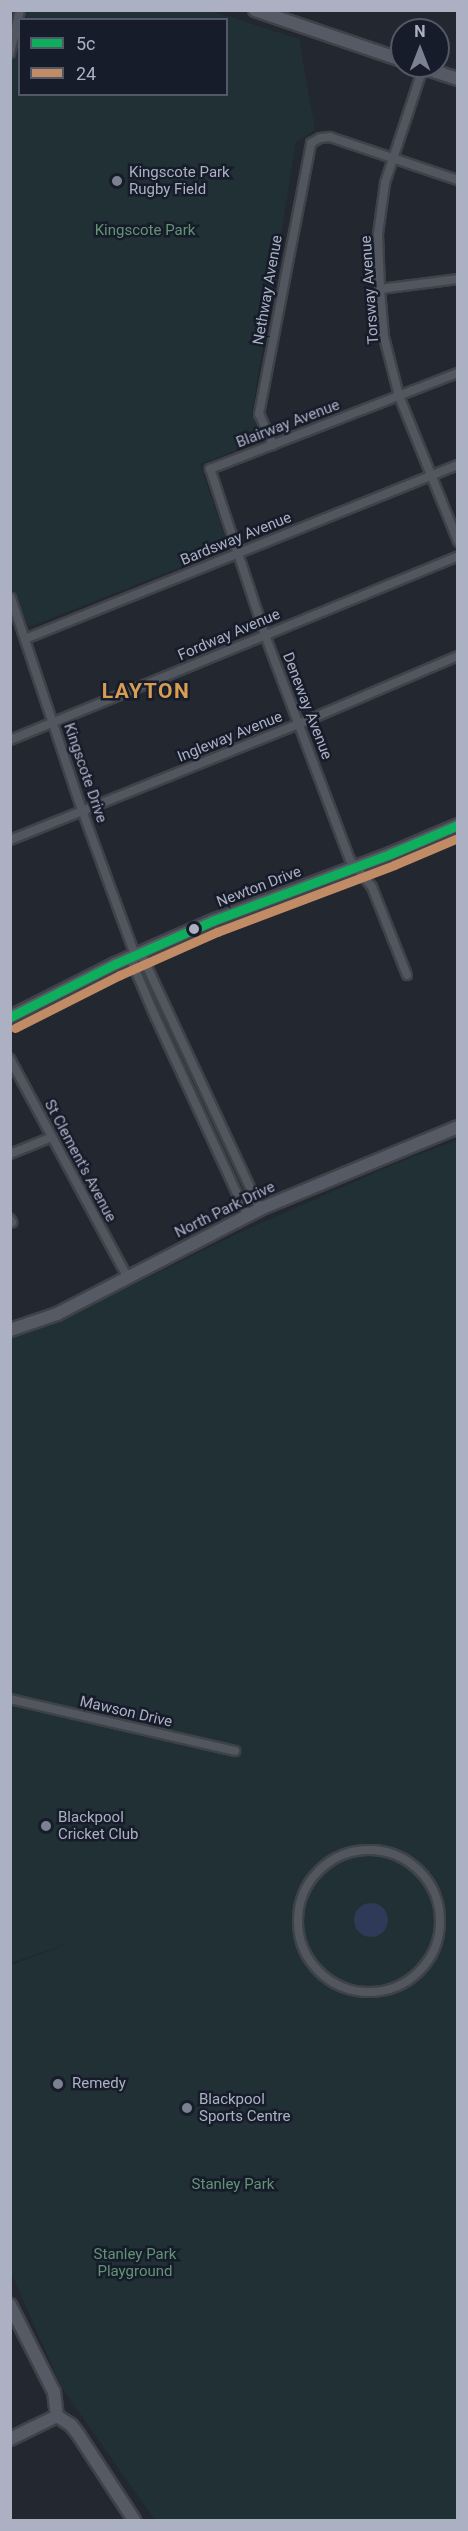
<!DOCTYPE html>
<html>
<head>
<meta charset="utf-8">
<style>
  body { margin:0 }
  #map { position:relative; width:468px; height:2531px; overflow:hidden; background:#232730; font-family:Roboto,sans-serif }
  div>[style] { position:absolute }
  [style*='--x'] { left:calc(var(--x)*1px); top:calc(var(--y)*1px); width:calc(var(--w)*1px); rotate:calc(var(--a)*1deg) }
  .green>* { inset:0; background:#203035 }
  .water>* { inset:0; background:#2e3a57 }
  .round { border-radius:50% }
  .roads { filter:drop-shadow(2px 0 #3f4249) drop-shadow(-2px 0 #3f4249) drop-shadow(0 2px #3f4249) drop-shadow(0 -2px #3f4249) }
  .street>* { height:8px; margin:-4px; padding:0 4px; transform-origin:4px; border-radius:4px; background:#52565e }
  .street>.ring { margin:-4px; padding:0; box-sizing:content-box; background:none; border:8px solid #52565e; border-radius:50% }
  .secondary>* { height:12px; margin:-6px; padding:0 6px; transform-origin:6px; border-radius:6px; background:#565a64 }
  .bus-1>* { height:9px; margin:-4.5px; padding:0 4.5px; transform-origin:4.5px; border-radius:4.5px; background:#0daf5c }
  .bus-2>* { height:9px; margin:-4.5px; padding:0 4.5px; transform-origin:4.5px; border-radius:4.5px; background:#c18c65 }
  .dots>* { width:16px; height:16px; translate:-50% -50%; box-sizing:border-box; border:3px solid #171c2a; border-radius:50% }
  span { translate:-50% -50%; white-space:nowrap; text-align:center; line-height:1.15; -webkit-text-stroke:5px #171c2a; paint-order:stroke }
  .poi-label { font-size:15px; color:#abb1c3 }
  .left { translate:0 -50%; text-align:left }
  .park-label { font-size:15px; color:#629474 }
  .street-label { font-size:15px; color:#abb1c3 }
  .district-label { font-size:21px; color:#d69d53; font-weight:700; letter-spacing:1.5px }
  .frame { position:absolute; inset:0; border:12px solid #abb1c3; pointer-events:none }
  .legend { position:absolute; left:18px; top:18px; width:210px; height:78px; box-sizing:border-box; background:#171c2a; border:2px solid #525867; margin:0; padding:8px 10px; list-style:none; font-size:18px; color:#abb1c3 }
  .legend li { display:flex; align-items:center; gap:12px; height:30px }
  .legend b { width:30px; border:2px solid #525867 }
  .north { position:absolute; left:390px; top:18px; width:60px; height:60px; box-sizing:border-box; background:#171c2a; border:2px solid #525867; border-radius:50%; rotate:0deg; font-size:16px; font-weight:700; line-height:24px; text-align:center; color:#abb1c3 }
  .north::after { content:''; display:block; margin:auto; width:21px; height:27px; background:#7b8190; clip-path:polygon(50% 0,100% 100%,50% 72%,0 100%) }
</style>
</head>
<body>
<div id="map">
  <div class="green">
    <i style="clip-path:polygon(24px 11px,211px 11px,299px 39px,315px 130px,296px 142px,252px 414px,263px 440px,200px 464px,229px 548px,29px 627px,13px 593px,11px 593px,10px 70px,19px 27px,20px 94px,226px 94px,226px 20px,22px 19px)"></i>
    <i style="clip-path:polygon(146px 965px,256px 1201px,243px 1207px,133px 971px)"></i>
    <i style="clip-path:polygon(457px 1140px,457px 2520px,155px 2520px,62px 2388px,11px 2273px,11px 1965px,75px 1941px,11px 1963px,11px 1337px,51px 1325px,243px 1231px,397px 1163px)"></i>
  </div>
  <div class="water">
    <i class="round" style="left:354px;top:1903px;width:34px;height:34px"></i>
  </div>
  <div class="roads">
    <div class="street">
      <i style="--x:10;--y:53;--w:44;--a:-76.9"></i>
      <i style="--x:423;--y:68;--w:121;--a:108.3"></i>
      <i style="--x:385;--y:183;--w:51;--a:97.8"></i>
      <i style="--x:378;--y:234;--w:55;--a:87.9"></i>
      <i style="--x:380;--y:289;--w:48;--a:85.2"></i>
      <i style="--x:384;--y:337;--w:61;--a:75.7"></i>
      <i style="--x:399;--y:396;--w:157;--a:67.9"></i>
      <i style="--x:380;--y:289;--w:79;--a:-7.3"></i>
      <i style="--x:273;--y:445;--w:34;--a:-114"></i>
      <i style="--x:259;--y:414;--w:276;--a:-79.1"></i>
      <i style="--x:311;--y:143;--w:10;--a:-29"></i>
      <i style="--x:320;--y:138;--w:10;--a:-6"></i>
      <i style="--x:330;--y:137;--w:135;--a:18.6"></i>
      <i style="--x:11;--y:598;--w:224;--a:71.5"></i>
      <i style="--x:82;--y:810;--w:154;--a:69.9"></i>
      <i style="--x:25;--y:639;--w:467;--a:-21.9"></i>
      <i style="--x:10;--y:740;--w:484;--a:-22.3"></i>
      <i style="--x:10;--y:840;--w:311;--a:-21.9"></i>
      <i style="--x:299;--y:724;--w:173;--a:-23.2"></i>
      <i style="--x:135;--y:955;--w:10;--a:101"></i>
      <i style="--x:133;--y:965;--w:56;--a:66.7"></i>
      <i style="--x:155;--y:1016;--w:219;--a:65.2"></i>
      <i style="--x:135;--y:955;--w:9;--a:21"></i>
      <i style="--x:143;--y:958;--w:277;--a:65"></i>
      <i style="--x:407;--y:975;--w:95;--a:-111.7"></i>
      <i style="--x:372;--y:887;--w:35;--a:-129"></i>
      <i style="--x:350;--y:860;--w:241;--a:-110.7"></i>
      <i style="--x:265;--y:635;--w:175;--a:-108.3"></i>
      <i style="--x:210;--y:469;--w:266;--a:-21.2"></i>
      <i style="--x:10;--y:1059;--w:247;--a:61.7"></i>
      <i style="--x:10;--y:1154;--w:45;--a:-22"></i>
      <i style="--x:10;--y:1219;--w:4;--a:56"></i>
      <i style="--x:10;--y:1699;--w:231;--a:13"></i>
      <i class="ring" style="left:298px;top:1850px;width:134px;height:134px"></i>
    </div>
    <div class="secondary">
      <i style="--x:255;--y:10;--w:155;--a:18.8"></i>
      <i style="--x:418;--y:66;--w:42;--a:18"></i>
      <i style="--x:10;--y:1017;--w:118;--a:-26.8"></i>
      <i style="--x:115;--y:964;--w:106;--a:-23.9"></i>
      <i style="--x:212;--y:921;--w:190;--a:-20.6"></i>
      <i style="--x:390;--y:854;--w:74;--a:-23.1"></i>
      <i style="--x:10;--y:1330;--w:50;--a:-18.8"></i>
      <i style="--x:57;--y:1314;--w:229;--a:-27.3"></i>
      <i style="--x:260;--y:1209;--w:214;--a:-22.5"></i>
      <i style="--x:10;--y:2305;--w:97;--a:63.2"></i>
      <i style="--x:54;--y:2392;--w:24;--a:83"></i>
      <i style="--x:57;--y:2416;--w:17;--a:33"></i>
      <i style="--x:71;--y:2425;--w:11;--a:52"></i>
      <i style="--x:78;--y:2434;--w:103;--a:56.9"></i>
      <i style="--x:10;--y:2439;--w:52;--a:-26.1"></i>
    </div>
  </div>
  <div class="bus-1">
    <i style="--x:10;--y:1017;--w:118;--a:-26.8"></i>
    <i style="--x:115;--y:964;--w:106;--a:-23.9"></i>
    <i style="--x:212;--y:921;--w:190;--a:-20.6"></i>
    <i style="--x:390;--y:854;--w:74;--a:-23.1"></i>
  </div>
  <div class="bus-2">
    <i style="--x:15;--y:1028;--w:118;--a:-26.8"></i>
    <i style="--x:120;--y:975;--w:106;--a:-23.9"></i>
    <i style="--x:217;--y:932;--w:189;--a:-20.7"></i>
    <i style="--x:394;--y:865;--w:69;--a:-22.9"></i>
  </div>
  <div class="dots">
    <i style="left:117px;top:181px;background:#7b8190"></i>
    <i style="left:194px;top:929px;background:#abb1c3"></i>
    <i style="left:46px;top:1826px;background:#7b8190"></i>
    <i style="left:58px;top:2084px;background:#7b8190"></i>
    <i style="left:187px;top:2108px;background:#7b8190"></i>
  </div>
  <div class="poi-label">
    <span class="left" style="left:129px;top:181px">Kingscote Park<br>Rugby Field</span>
    <span class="left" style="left:58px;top:1826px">Blackpool<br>Cricket Club</span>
    <span class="left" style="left:72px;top:2084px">Remedy</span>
    <span class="left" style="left:199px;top:2108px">Blackpool<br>Sports Centre</span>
  </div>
  <div class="park-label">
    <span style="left:145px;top:231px">Kingscote Park</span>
    <span style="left:233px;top:2185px">Stanley Park</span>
    <span style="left:135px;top:2263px">Stanley Park<br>Playground</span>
  </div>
  <div class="street-label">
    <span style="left:268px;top:290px;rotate:-80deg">Nethway Avenue</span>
    <span style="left:370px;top:290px;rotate:-94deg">Torsway Avenue</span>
    <span style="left:288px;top:424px;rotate:-21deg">Blairway Avenue</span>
    <span style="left:236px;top:539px;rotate:-22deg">Bardsway Avenue</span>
    <span style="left:229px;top:635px;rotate:-23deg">Fordway Avenue</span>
    <span style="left:307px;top:706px;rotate:69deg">Deneway Avenue</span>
    <span style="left:230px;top:737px;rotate:-22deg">Ingleway Avenue</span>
    <span style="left:85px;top:773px;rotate:71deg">Kingscote Drive</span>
    <span style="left:259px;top:887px;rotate:-21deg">Newton Drive</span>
    <span style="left:80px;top:1161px;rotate:62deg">St Clement's Avenue</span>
    <span style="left:225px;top:1210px;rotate:-26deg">North Park Drive</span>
    <span style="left:126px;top:1712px;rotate:13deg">Mawson Drive</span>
  </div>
  <div class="district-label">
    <span style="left:146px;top:691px">LAYTON</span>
  </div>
  <div class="frame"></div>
  <ul class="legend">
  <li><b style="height:8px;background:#0daf5c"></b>5c</li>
  <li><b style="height:8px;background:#c18c65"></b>24</li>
  </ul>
  <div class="north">N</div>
</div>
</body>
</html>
